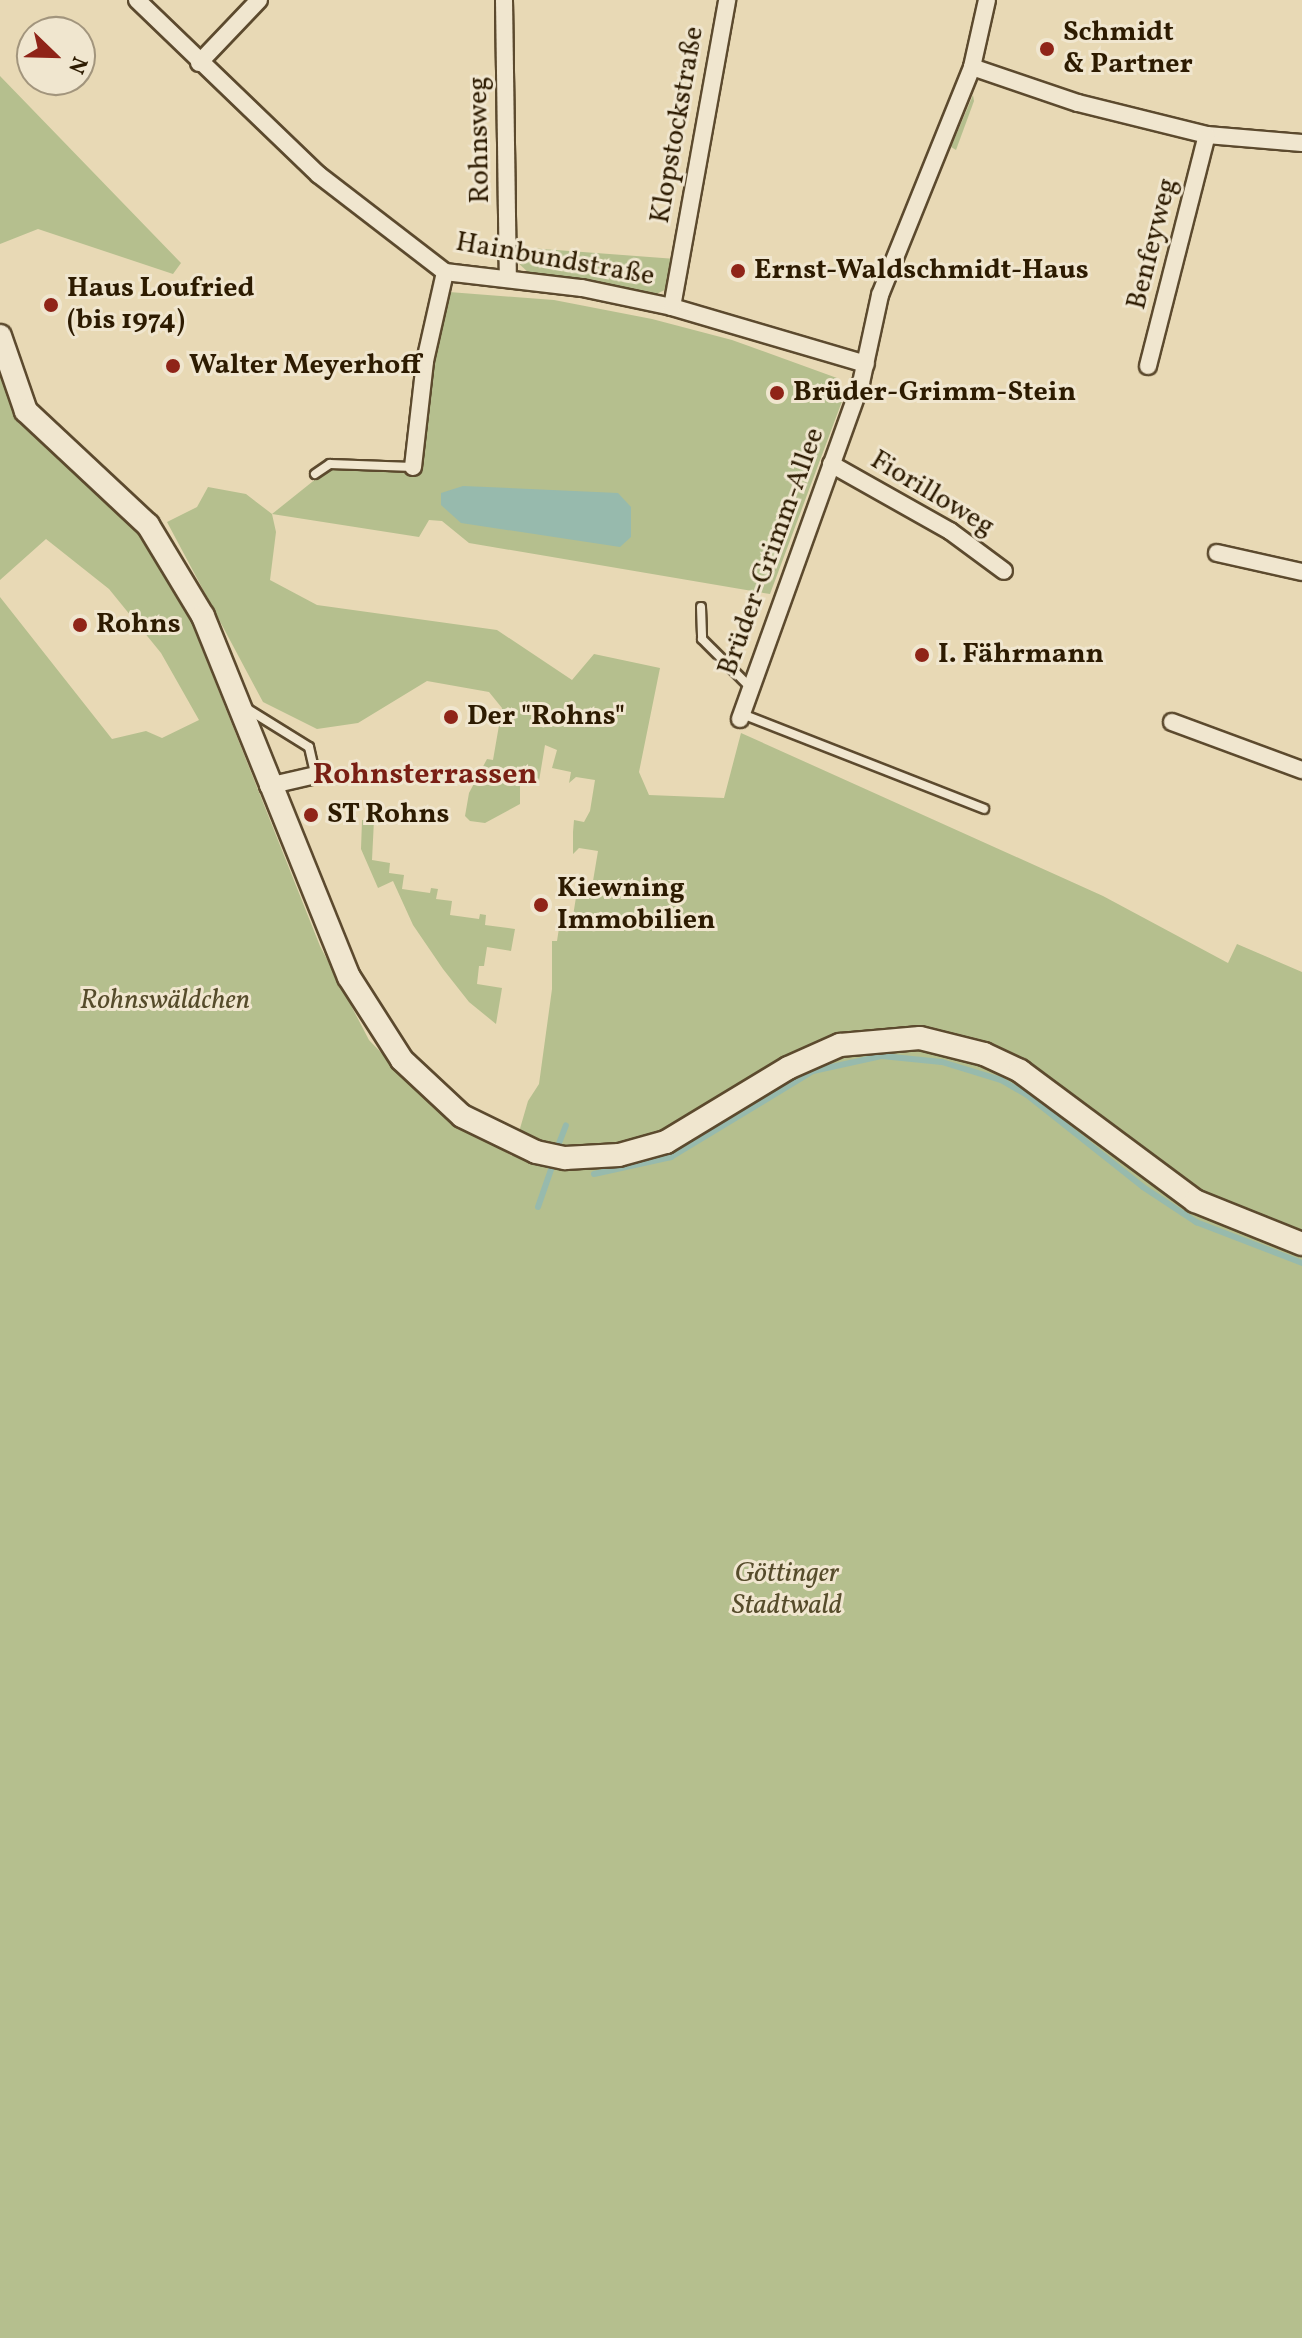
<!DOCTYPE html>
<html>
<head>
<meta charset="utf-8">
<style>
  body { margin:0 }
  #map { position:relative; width:1302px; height:2338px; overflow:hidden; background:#e8d9b5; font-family:Vollkorn,serif }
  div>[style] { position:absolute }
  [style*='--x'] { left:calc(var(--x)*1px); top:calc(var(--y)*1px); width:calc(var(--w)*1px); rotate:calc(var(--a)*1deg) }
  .green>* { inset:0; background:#b5bf8e }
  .water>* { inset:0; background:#97baad }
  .stream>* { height:6px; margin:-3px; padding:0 3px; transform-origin:3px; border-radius:3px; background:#97baad }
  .roads { filter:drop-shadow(2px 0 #5c4a2e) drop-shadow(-2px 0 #5c4a2e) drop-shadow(0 2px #5c4a2e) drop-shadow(0 -2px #5c4a2e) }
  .lane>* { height:8px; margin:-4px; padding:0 4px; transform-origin:4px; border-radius:4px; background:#f0e6cf }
  .street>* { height:16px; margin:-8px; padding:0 8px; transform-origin:8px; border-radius:8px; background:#f0e6cf }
  .secondary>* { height:22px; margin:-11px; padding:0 11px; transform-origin:11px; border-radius:11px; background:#f0e6cf }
  .dots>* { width:22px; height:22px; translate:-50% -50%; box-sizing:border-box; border:4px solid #f0e6cf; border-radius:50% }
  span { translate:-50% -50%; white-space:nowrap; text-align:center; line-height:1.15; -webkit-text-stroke:6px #f0e6cf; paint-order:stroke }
  .poi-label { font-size:28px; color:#2d1b01; font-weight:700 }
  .left { translate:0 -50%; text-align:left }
  .street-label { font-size:28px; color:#2d1b01 }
  .park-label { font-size:28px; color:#564c2b; font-style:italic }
  .neighbourhood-label { font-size:30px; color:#7a1f14; font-weight:700 }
  .north { position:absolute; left:16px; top:16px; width:80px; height:80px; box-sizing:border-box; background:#f0e6cf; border:2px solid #a2957d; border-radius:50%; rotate:113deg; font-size:22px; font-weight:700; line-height:32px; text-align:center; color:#2d1b01 }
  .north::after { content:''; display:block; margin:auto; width:28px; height:36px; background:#8f2418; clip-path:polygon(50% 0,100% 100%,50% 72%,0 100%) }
</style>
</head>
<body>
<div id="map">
  <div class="green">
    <i style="clip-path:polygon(0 76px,181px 263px,173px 274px,38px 229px,0 244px)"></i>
    <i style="clip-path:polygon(973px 95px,974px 101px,956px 150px,951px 147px)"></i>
    <i style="clip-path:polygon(516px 247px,676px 259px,669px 288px,652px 296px,530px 274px,516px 261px)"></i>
    <i style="clip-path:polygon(449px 292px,554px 300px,652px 319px,732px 340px,837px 378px,844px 396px,770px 594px,469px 543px,442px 521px,429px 520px,419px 537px,272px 514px,276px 532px,270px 580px,317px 605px,497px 630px,572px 680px,594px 654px,660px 668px,639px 772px,649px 795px,724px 798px,741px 733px,1103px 896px,1228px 963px,1237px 944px,1302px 972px,1302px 2338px,0 2338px,0 597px,112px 739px,146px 731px,162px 738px,199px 720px,161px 653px,109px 589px,46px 539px,0 580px,0 367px,11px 404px,27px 426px,139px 526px,191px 621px,320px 946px,369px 1040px,436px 1110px,512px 1156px,528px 1101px,539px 1084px,552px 989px,552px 941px,557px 941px,561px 915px,573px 916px,577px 891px,587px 893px,593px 881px,598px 851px,579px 848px,573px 854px,573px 832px,574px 820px,584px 822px,590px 811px,595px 780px,576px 777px,569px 783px,571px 772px,552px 768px,557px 750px,545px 745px,539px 781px,520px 785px,520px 804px,485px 823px,470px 821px,465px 816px,469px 793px,487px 759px,493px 760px,502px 708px,489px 692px,427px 681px,358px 723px,317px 729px,263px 702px,167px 522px,197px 507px,208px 487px,246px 494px,272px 514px,327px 470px,418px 469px,428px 362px,443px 295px)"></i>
    <i style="clip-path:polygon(362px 820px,374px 820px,372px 860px,390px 863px,389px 873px,404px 875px,402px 889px,430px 893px,431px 888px,438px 889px,436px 899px,452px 901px,450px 915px,479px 919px,480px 914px,486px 915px,485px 925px,515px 929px,511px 951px,487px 947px,484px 966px,479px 966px,477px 984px,502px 988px,496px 1024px,469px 1002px,443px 969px,413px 925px,393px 881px,378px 888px,361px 849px)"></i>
  </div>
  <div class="water">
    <i style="clip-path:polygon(463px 486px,618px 493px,631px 507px,631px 537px,620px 547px,461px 523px,441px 505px,441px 493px)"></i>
  </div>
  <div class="stream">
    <i style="--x:558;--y:1146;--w:22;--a:-69"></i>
    <i style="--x:594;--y:1174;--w:79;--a:-12.4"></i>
    <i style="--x:671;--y:1157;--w:166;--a:-31.2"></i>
    <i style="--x:813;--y:1071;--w:71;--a:-12.3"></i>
    <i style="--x:882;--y:1056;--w:60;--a:5.7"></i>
    <i style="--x:942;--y:1062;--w:62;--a:17"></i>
    <i style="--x:1001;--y:1080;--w:30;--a:30"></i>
    <i style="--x:1027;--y:1095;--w:148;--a:38.4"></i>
    <i style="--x:1143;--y:1187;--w:64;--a:33.4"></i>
    <i style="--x:1196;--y:1222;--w:114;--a:21.1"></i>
    <i style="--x:538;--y:1207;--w:46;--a:-70.8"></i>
  </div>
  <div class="roads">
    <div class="lane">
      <i style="--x:315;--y:474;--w:18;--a:-34"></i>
      <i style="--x:330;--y:464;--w:83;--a:2.1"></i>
      <i style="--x:701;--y:607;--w:32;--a:88"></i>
      <i style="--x:702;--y:639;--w:68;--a:45"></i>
      <i style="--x:246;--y:708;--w:74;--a:31.8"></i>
      <i style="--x:309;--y:747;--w:28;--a:77"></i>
      <i style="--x:742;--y:714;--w:260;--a:21.4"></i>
    </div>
    <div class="street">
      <i style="--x:137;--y:0;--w:252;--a:43.9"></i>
      <i style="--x:319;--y:175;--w:159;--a:37.6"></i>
      <i style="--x:445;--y:272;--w:138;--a:6.7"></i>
      <i style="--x:582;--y:288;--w:92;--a:11.9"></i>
      <i style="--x:672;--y:307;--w:202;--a:16.4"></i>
      <i style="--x:504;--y:0;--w:278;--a:89.2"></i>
      <i style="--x:199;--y:63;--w:87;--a:-46.4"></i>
      <i style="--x:972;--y:67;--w:112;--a:18.8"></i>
      <i style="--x:1078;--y:103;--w:133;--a:13.9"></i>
      <i style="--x:1207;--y:135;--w:95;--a:4.8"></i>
      <i style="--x:672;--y:307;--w:312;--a:-79.8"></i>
      <i style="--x:1148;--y:366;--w:238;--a:-75.7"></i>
      <i style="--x:831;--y:464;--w:137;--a:29.4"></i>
      <i style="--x:950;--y:531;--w:67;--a:36.5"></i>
      <i style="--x:413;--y:467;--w:107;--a:-83.5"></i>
      <i style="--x:425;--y:361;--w:91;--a:-77.3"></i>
      <i style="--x:1217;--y:553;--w:87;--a:12.6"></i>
      <i style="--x:740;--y:719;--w:357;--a:-70.2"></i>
      <i style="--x:861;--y:383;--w:90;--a:-77.8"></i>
      <i style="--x:880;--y:295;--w:246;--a:-68"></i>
      <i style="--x:972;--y:67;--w:69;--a:-77.4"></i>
      <i style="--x:1172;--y:722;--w:139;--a:20.3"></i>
      <i style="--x:268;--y:786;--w:49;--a:-12.9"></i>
    </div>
    <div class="secondary">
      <i style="--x:0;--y:336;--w:79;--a:70.9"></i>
      <i style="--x:26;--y:411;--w:167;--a:43.1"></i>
      <i style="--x:148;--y:525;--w:106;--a:58.9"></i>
      <i style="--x:203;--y:616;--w:389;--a:68"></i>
      <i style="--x:349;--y:977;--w:98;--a:57.4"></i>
      <i style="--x:402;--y:1060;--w:82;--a:43"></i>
      <i style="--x:462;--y:1116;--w:82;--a:25.9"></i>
      <i style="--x:536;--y:1152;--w:30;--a:12"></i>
      <i style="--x:565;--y:1158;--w:54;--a:-3.2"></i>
      <i style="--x:619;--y:1155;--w:49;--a:-15.5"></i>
      <i style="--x:666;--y:1142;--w:143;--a:-31.2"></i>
      <i style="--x:788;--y:1068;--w:57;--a:-23.9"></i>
      <i style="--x:840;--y:1045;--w:80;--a:-5"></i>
      <i style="--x:920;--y:1038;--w:66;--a:14"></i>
      <i style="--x:984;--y:1054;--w:40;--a:25"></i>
      <i style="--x:1020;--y:1071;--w:218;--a:36.6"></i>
      <i style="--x:1195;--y:1201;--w:115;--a:21.9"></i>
    </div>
  </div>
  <div class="dots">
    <i style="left:1047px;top:49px;background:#8f2418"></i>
    <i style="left:738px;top:271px;background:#8f2418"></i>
    <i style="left:51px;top:305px;background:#8f2418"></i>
    <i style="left:173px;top:366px;background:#8f2418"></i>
    <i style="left:777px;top:393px;background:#8f2418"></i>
    <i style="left:80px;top:625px;background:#8f2418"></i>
    <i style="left:922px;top:655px;background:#8f2418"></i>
    <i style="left:451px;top:717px;background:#8f2418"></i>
    <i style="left:311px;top:815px;background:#8f2418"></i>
    <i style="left:541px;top:905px;background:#8f2418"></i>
  </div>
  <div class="poi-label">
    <span class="left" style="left:1063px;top:49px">Schmidt<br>&amp; Partner</span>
    <span class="left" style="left:754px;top:271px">Ernst-Waldschmidt-Haus</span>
    <span class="left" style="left:67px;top:305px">Haus Loufried<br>(bis 1974)</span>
    <span class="left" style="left:189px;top:366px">Walter Meyerhoff</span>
    <span class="left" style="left:793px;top:393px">Brüder-Grimm-Stein</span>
    <span class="left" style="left:96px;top:625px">Rohns</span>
    <span class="left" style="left:938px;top:655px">I. Fährmann</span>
    <span class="left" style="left:467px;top:717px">Der "Rohns"</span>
    <span class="left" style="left:327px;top:815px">ST Rohns</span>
    <span class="left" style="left:557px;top:905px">Kiewning<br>Immobilien</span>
  </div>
  <div class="street-label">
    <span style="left:678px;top:125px;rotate:-80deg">Klopstockstraße</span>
    <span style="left:480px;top:140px;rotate:-91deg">Rohnsweg</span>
    <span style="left:1153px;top:244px;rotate:-76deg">Benfeyweg</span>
    <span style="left:555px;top:260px;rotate:10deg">Hainbundstraße</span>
    <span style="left:932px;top:494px;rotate:31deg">Fiorilloweg</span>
    <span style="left:772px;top:552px;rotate:-70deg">Brüder-Grimm-Allee</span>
  </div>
  <div class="park-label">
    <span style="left:165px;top:1001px">Rohnswäldchen</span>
    <span style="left:787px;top:1590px">Göttinger<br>Stadtwald</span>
  </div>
  <div class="neighbourhood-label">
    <span style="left:425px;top:775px">Rohnsterrassen</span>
  </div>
  <div class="north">N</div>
</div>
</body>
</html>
